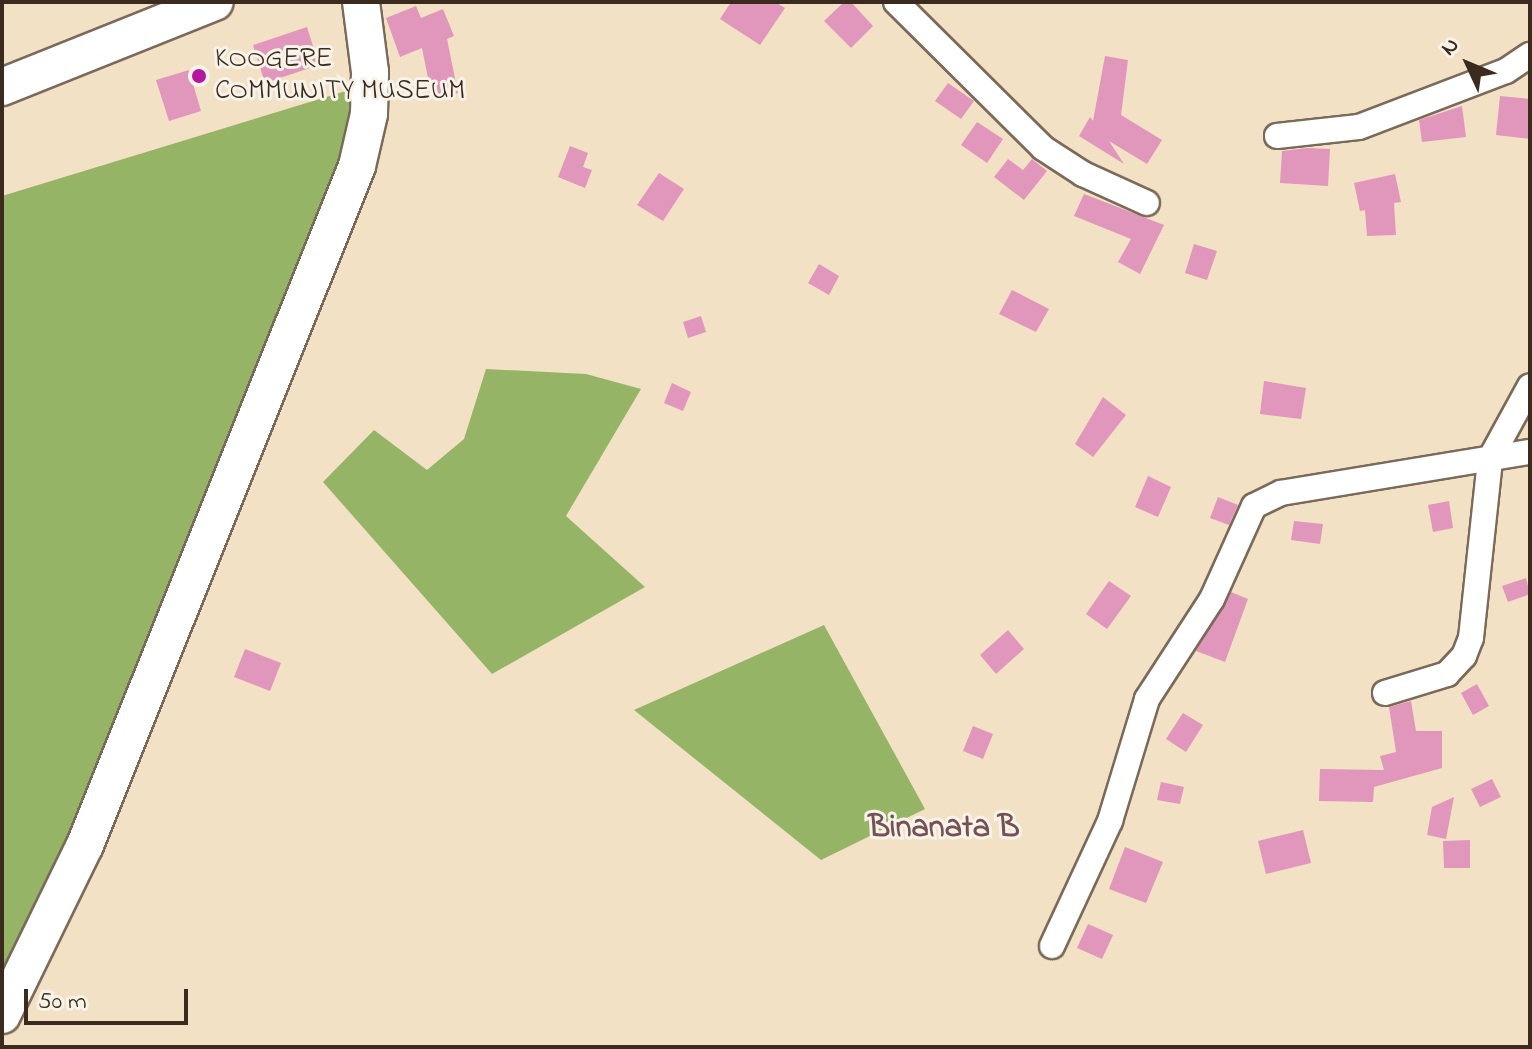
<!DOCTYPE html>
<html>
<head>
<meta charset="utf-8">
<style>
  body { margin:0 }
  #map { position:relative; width:1532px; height:1049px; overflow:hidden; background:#f3e1c6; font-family:"Indie Flower",sans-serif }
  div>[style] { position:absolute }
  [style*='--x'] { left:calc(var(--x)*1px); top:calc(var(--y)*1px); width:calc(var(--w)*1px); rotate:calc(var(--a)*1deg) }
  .forest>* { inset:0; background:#96b466 }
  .building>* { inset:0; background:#e097bb }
  .roads { filter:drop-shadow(2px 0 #7b6a59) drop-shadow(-2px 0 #7b6a59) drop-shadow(0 2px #7b6a59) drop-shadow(0 -2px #7b6a59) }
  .street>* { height:24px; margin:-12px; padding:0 12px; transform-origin:12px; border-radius:12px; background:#fff }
  .secondary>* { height:36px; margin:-18px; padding:0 18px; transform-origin:18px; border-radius:18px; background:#fff }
  .dots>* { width:22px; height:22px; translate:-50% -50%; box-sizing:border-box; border:4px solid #f7f3e8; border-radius:50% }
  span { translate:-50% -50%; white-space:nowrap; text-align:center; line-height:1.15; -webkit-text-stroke:6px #f7f3e8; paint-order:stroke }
  .poi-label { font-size:28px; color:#3b2a1e }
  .left { translate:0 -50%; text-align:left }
  .quarter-label { font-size:32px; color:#755055; font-weight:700 }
  .frame { position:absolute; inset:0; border:4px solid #3b2a1e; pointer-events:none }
  .north { position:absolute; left:1428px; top:24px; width:80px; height:80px; -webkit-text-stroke:6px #f7f3e8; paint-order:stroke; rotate:314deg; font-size:22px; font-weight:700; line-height:32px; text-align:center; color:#3b2a1e }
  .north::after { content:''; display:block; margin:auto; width:28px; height:36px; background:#3b2a1e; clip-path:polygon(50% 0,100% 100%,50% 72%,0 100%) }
  .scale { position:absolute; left:24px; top:989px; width:164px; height:36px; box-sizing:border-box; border:4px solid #3b2a1e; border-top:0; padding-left:10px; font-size:24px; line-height:28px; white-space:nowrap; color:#3b2a1e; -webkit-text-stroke:6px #f7f3e8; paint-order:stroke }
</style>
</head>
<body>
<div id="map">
  <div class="forest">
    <i style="clip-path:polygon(359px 87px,365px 119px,103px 791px,2px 982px,2px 196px)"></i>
    <i style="clip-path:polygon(486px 369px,586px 374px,641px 389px,566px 516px,645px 587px,492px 674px,323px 482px,374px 430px,427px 470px,464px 439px)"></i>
    <i style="clip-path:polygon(824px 625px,925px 809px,821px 860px,634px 710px)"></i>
  </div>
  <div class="building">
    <i style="clip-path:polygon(731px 2px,775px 2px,785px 8px,760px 45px,720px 19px)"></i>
    <i style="clip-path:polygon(844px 2px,851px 2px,873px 26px,851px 48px,824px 21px)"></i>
    <i style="clip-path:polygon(416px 6px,421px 18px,443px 9px,454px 36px,447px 39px,458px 93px,432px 98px,422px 48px,400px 57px,386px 18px)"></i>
    <i style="clip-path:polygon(307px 27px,319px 65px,265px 83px,253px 45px)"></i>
    <i style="clip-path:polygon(1105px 56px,1128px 60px,1121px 115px,1162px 140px,1147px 164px,1109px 141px,1124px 164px,1079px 136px,1090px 117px,1093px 121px)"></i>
    <i style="clip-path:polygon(189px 70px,201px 111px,169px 121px,156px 80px)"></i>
    <i style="clip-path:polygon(948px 83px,974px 101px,961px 119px,935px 101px)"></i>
    <i style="clip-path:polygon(1500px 96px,1530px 99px,1530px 139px,1496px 135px)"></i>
    <i style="clip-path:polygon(1462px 106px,1466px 137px,1422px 142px,1419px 120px)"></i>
    <i style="clip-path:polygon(977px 122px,1003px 139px,987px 163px,961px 145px)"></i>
    <i style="clip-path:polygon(570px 146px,588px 153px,583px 167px,592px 170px,585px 188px,558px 177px)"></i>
    <i style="clip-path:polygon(1307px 148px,1330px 149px,1328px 186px,1280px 183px,1282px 151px)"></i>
    <i style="clip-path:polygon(1008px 159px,1023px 170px,1032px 159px,1047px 171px,1024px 200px,994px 177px)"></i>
    <i style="clip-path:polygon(659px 173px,684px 189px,663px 221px,637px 205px)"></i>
    <i style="clip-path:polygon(1395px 174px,1401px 202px,1394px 203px,1396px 235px,1367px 236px,1365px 210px,1360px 211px,1354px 183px)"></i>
    <i style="clip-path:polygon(1084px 194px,1164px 225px,1140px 274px,1118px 262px,1131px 239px,1074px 216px)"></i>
    <i style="clip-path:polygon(1194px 244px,1217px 251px,1207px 280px,1185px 273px)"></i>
    <i style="clip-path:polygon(819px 264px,839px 276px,829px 295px,808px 283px)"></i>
    <i style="clip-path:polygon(1012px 290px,1049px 309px,1036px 332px,999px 314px)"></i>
    <i style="clip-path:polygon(701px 316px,706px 332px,688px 338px,683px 322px)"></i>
    <i style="clip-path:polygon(1264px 381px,1306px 388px,1301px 419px,1260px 414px)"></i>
    <i style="clip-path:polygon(672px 383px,691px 392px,683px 411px,664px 403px)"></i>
    <i style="clip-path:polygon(1103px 397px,1126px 415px,1093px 457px,1075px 444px)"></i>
    <i style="clip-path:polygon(1148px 476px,1171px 487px,1158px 517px,1135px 507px)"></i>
    <i style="clip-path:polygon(1218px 497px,1238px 505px,1229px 525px,1210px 518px)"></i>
    <i style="clip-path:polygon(1449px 501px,1453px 528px,1433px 532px,1428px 505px)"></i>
    <i style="clip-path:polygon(1294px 521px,1323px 524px,1320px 544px,1291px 540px)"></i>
    <i style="clip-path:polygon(1526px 578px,1530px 594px,1508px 602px,1502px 586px)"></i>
    <i style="clip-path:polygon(1109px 581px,1131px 596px,1107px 629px,1086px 614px)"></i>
    <i style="clip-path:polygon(1231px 592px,1248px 599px,1225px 662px,1196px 651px)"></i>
    <i style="clip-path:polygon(1008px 630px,1024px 649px,996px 674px,980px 655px)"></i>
    <i style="clip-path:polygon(245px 649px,281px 663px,270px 691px,234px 677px)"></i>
    <i style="clip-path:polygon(1477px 684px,1489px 706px,1473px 715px,1461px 693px)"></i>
    <i style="clip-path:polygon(1411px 701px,1416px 731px,1442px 731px,1442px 768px,1374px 787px,1373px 802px,1319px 801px,1320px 769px,1384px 770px,1380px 756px,1396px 752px,1389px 707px)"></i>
    <i style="clip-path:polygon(1183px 713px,1203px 725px,1186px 752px,1166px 739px)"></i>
    <i style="clip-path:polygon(973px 726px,993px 734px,983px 759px,963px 751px)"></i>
    <i style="clip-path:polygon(1492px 779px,1501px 797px,1480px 807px,1471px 789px)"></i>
    <i style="clip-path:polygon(1161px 782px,1184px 787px,1180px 804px,1157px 800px)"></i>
    <i style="clip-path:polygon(1454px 797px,1446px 839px,1427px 835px,1432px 807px)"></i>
    <i style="clip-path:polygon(1303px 830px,1311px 863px,1266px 874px,1258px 841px)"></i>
    <i style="clip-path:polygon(1470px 840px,1470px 868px,1444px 868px,1443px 841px)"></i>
    <i style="clip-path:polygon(1125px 847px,1163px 862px,1146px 903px,1109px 889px)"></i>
    <i style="clip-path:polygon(1088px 924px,1113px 935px,1102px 959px,1077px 948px)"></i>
  </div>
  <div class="roads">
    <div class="street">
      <i style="--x:896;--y:2;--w:207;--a:44.8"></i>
      <i style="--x:1043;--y:148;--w:48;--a:33"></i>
      <i style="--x:1083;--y:174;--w:70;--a:24.4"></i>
      <i style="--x:1277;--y:136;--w:82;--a:-6.3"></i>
      <i style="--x:1359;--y:127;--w:157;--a:-20.9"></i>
      <i style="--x:1506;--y:71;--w:29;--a:-34"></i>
      <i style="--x:1385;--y:693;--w:65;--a:-17"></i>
      <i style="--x:1447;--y:674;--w:25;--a:-47"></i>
      <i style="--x:1464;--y:656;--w:19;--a:-69"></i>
      <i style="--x:1471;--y:638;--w:180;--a:-83.9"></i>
      <i style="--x:1490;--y:459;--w:83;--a:-61.3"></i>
      <i style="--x:1052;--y:946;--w:138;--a:-65.1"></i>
      <i style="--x:1110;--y:821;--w:127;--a:-73.1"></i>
      <i style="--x:1147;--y:699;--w:119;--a:-57"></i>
      <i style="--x:1212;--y:599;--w:102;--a:-65.7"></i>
      <i style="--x:1254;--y:506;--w:30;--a:-26"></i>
      <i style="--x:1281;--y:493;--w:252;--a:-9.4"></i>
    </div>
    <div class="secondary">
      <i style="--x:2;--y:87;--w:229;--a:-21.8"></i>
      <i style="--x:2;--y:1015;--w:189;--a:-64"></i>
      <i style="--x:85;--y:845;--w:731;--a:-68.17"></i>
      <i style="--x:357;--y:166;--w:53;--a:-77"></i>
      <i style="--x:369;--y:114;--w:42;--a:-88.6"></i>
      <i style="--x:370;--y:72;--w:71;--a:-97.3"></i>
    </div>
  </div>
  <div class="dots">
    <i style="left:199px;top:76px;background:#b5179e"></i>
  </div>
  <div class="poi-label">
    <span class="left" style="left:215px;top:76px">KOOGERE<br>COMMUNITY MUSEUM</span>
  </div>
  <div class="quarter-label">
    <span style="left:944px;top:829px">Binanata B</span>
  </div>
  <div class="frame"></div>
  <div class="north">N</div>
  <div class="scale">50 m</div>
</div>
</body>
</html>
